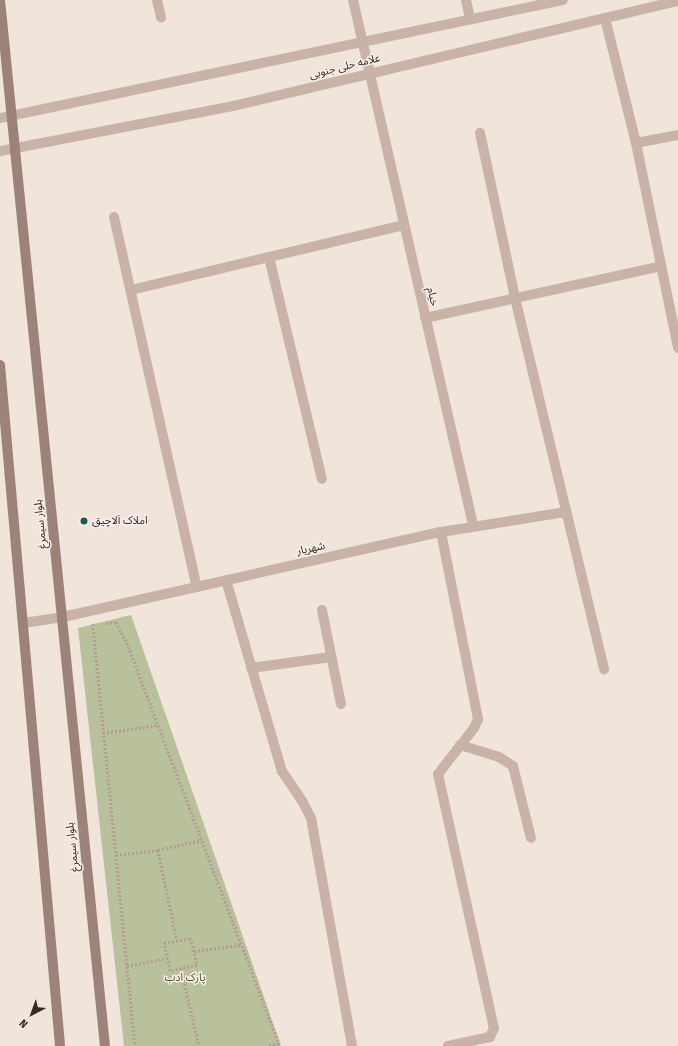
<!DOCTYPE html>
<html>
<head>
<meta charset="utf-8">
<style>
  body { margin:0 }
  #map { position:relative; width:678px; height:1046px; overflow:hidden; background:#f1e4db; font-family:"Fira Sans Condensed","Noto Sans Arabic",sans-serif }
  div>[style] { position:absolute }
  [style*='--x'] { left:calc(var(--x)*1px); top:calc(var(--y)*1px); width:calc(var(--w)*1px); rotate:calc(var(--a)*1deg) }
  .green>* { inset:0; background:#b8c09c }
  .path>* { height:2.5px; margin-top:-1.25px; transform-origin:0; background:repeating-linear-gradient(90deg,#b59d92 0 2px,transparent 0 4px) }
  .minor>* { height:10px; margin:-5px; padding:0 5px; transform-origin:5px; border-radius:5px; background:#c9b3a8 }
  .tertiary>* { height:10px; margin:-5px; padding:0 5px; transform-origin:5px; border-radius:5px; background:#c9b3a8 }
  .secondary>* { height:10px; margin:-5px; padding:0 5px; transform-origin:5px; border-radius:5px; background:#9c8279 }
  .dots>* { width:11px; height:11px; translate:-50% -50%; box-sizing:border-box; border:2px solid #f9efe8; border-radius:50% }
  span { translate:-50% -50%; white-space:nowrap; text-align:center; line-height:1.15; -webkit-text-stroke:3px #f9efe8; paint-order:stroke }
  .street-label { font-size:11px; color:#362a28 }
  .poi-label { font-size:11px; color:#362a28 }
  .left { translate:0 -50%; text-align:left }
  .park-label { font-size:11px; color:#4a532c }
  .north { position:absolute; left:12px; top:994px; width:40px; height:40px; -webkit-text-stroke:3px #f9efe8; paint-order:stroke; rotate:221deg; font-size:11px; font-weight:700; line-height:16px; text-align:center; color:#362a28 }
  .north::after { content:''; display:block; margin:auto; width:14px; height:18px; background:#362a28; clip-path:polygon(50% 0,100% 100%,50% 72%,0 100%) }
</style>
</head>
<body>
<div id="map">
  <div class="green">
    <i style="clip-path:polygon(131px 615px,281px 1046px,124px 1046px,78px 628px)"></i>
  </div>
  <div class="path">
    <i style="--x:106;--y:623;--w:10;--a:-6"></i>
    <i style="--x:116;--y:622;--w:24;--a:62"></i>
    <i style="--x:127;--y:643;--w:429;--a:69.2"></i>
    <i style="--x:279;--y:1044;--w:11;--a:170"></i>
    <i style="--x:93;--y:624;--w:424;--a:84.3"></i>
    <i style="--x:103;--y:733;--w:56;--a:-8.3"></i>
    <i style="--x:158;--y:850;--w:92;--a:78.1"></i>
    <i style="--x:116;--y:855;--w:42;--a:-6.8"></i>
    <i style="--x:158;--y:850;--w:45;--a:-12.8"></i>
    <i style="--x:191;--y:938;--w:28;--a:77"></i>
    <i style="--x:197;--y:965;--w:28;--a:167"></i>
    <i style="--x:170;--y:971;--w:29;--a:-102"></i>
    <i style="--x:164;--y:943;--w:27;--a:-10"></i>
    <i style="--x:194;--y:951;--w:47;--a:-7.3"></i>
    <i style="--x:127;--y:966;--w:41;--a:-11.3"></i>
    <i style="--x:181;--y:968;--w:80;--a:77"></i>
  </div>
  <div class="minor">
    <i style="--x:157;--y:0;--w:18;--a:77"></i>
    <i style="--x:353;--y:0;--w:539;--a:77.12"></i>
    <i style="--x:466;--y:0;--w:19;--a:78"></i>
    <i style="--x:605;--y:18;--w:129;--a:76.1"></i>
    <i style="--x:636;--y:143;--w:209;--a:78.4"></i>
    <i style="--x:480;--y:133;--w:169;--a:78"></i>
    <i style="--x:515;--y:298;--w:382;--a:76.5"></i>
    <i style="--x:636;--y:143;--w:43;--a:-10.8"></i>
    <i style="--x:114;--y:217;--w:379;--a:77.4"></i>
    <i style="--x:269;--y:257;--w:228;--a:76.6"></i>
    <i style="--x:131;--y:290;--w:280;--a:-13.4"></i>
    <i style="--x:425;--y:318;--w:242;--a:-12.4"></i>
    <i style="--x:441;--y:532;--w:191;--a:78.8"></i>
    <i style="--x:478;--y:719;--w:10;--a:114"></i>
    <i style="--x:474;--y:728;--w:58;--a:128"></i>
    <i style="--x:438;--y:774;--w:260;--a:77.6"></i>
    <i style="--x:494;--y:1028;--w:10;--a:114"></i>
    <i style="--x:490;--y:1037;--w:43;--a:167.9"></i>
    <i style="--x:226;--y:580;--w:199;--a:73.7"></i>
    <i style="--x:282;--y:771;--w:36;--a:56"></i>
    <i style="--x:302;--y:801;--w:19;--a:62"></i>
    <i style="--x:311;--y:818;--w:232;--a:79.8"></i>
    <i style="--x:322;--y:610;--w:96;--a:78.6"></i>
    <i style="--x:23;--y:623;--w:40;--a:-8.5"></i>
    <i style="--x:63;--y:617;--w:387;--a:-12.7"></i>
    <i style="--x:441;--y:532;--w:127;--a:-9.1"></i>
    <i style="--x:251;--y:668;--w:81;--a:-7.8"></i>
    <i style="--x:460;--y:745;--w:41;--a:17.1"></i>
    <i style="--x:499;--y:757;--w:17;--a:33"></i>
    <i style="--x:513;--y:766;--w:74;--a:76"></i>
  </div>
  <div class="tertiary">
    <i style="--x:0;--y:118;--w:575;--a:-11.84"></i>
    <i style="--x:0;--y:151;--w:237;--a:-10.9"></i>
    <i style="--x:233;--y:106;--w:457;--a:-13.3"></i>
  </div>
  <div class="secondary">
    <i style="--x:0;--y:0;--w:1051;--a:84.27"></i>
    <i style="--x:0;--y:365;--w:684;--a:84.96"></i>
  </div>
  <div class="dots">
    <i style="left:84px;top:521px;background:#1f5653"></i>
  </div>
  <div class="street-label">
    <span style="left:345px;top:67px;rotate:-14deg">علامه حلی جنوبی</span>
    <span style="left:432px;top:297px;rotate:77deg">خیام</span>
    <span style="left:41px;top:524px;rotate:-96deg">بلوار سیمرغ</span>
    <span style="left:311px;top:549px;rotate:-12deg">شهریار</span>
    <span style="left:73px;top:847px;rotate:-96deg">بلوار سیمرغ</span>
  </div>
  <div class="poi-label">
    <span class="left" style="left:92px;top:521px">املاک آلاچیق</span>
  </div>
  <div class="park-label">
    <span style="left:185px;top:978px">پارک ادب</span>
  </div>
  <div class="north">N</div>
</div>
</body>
</html>
